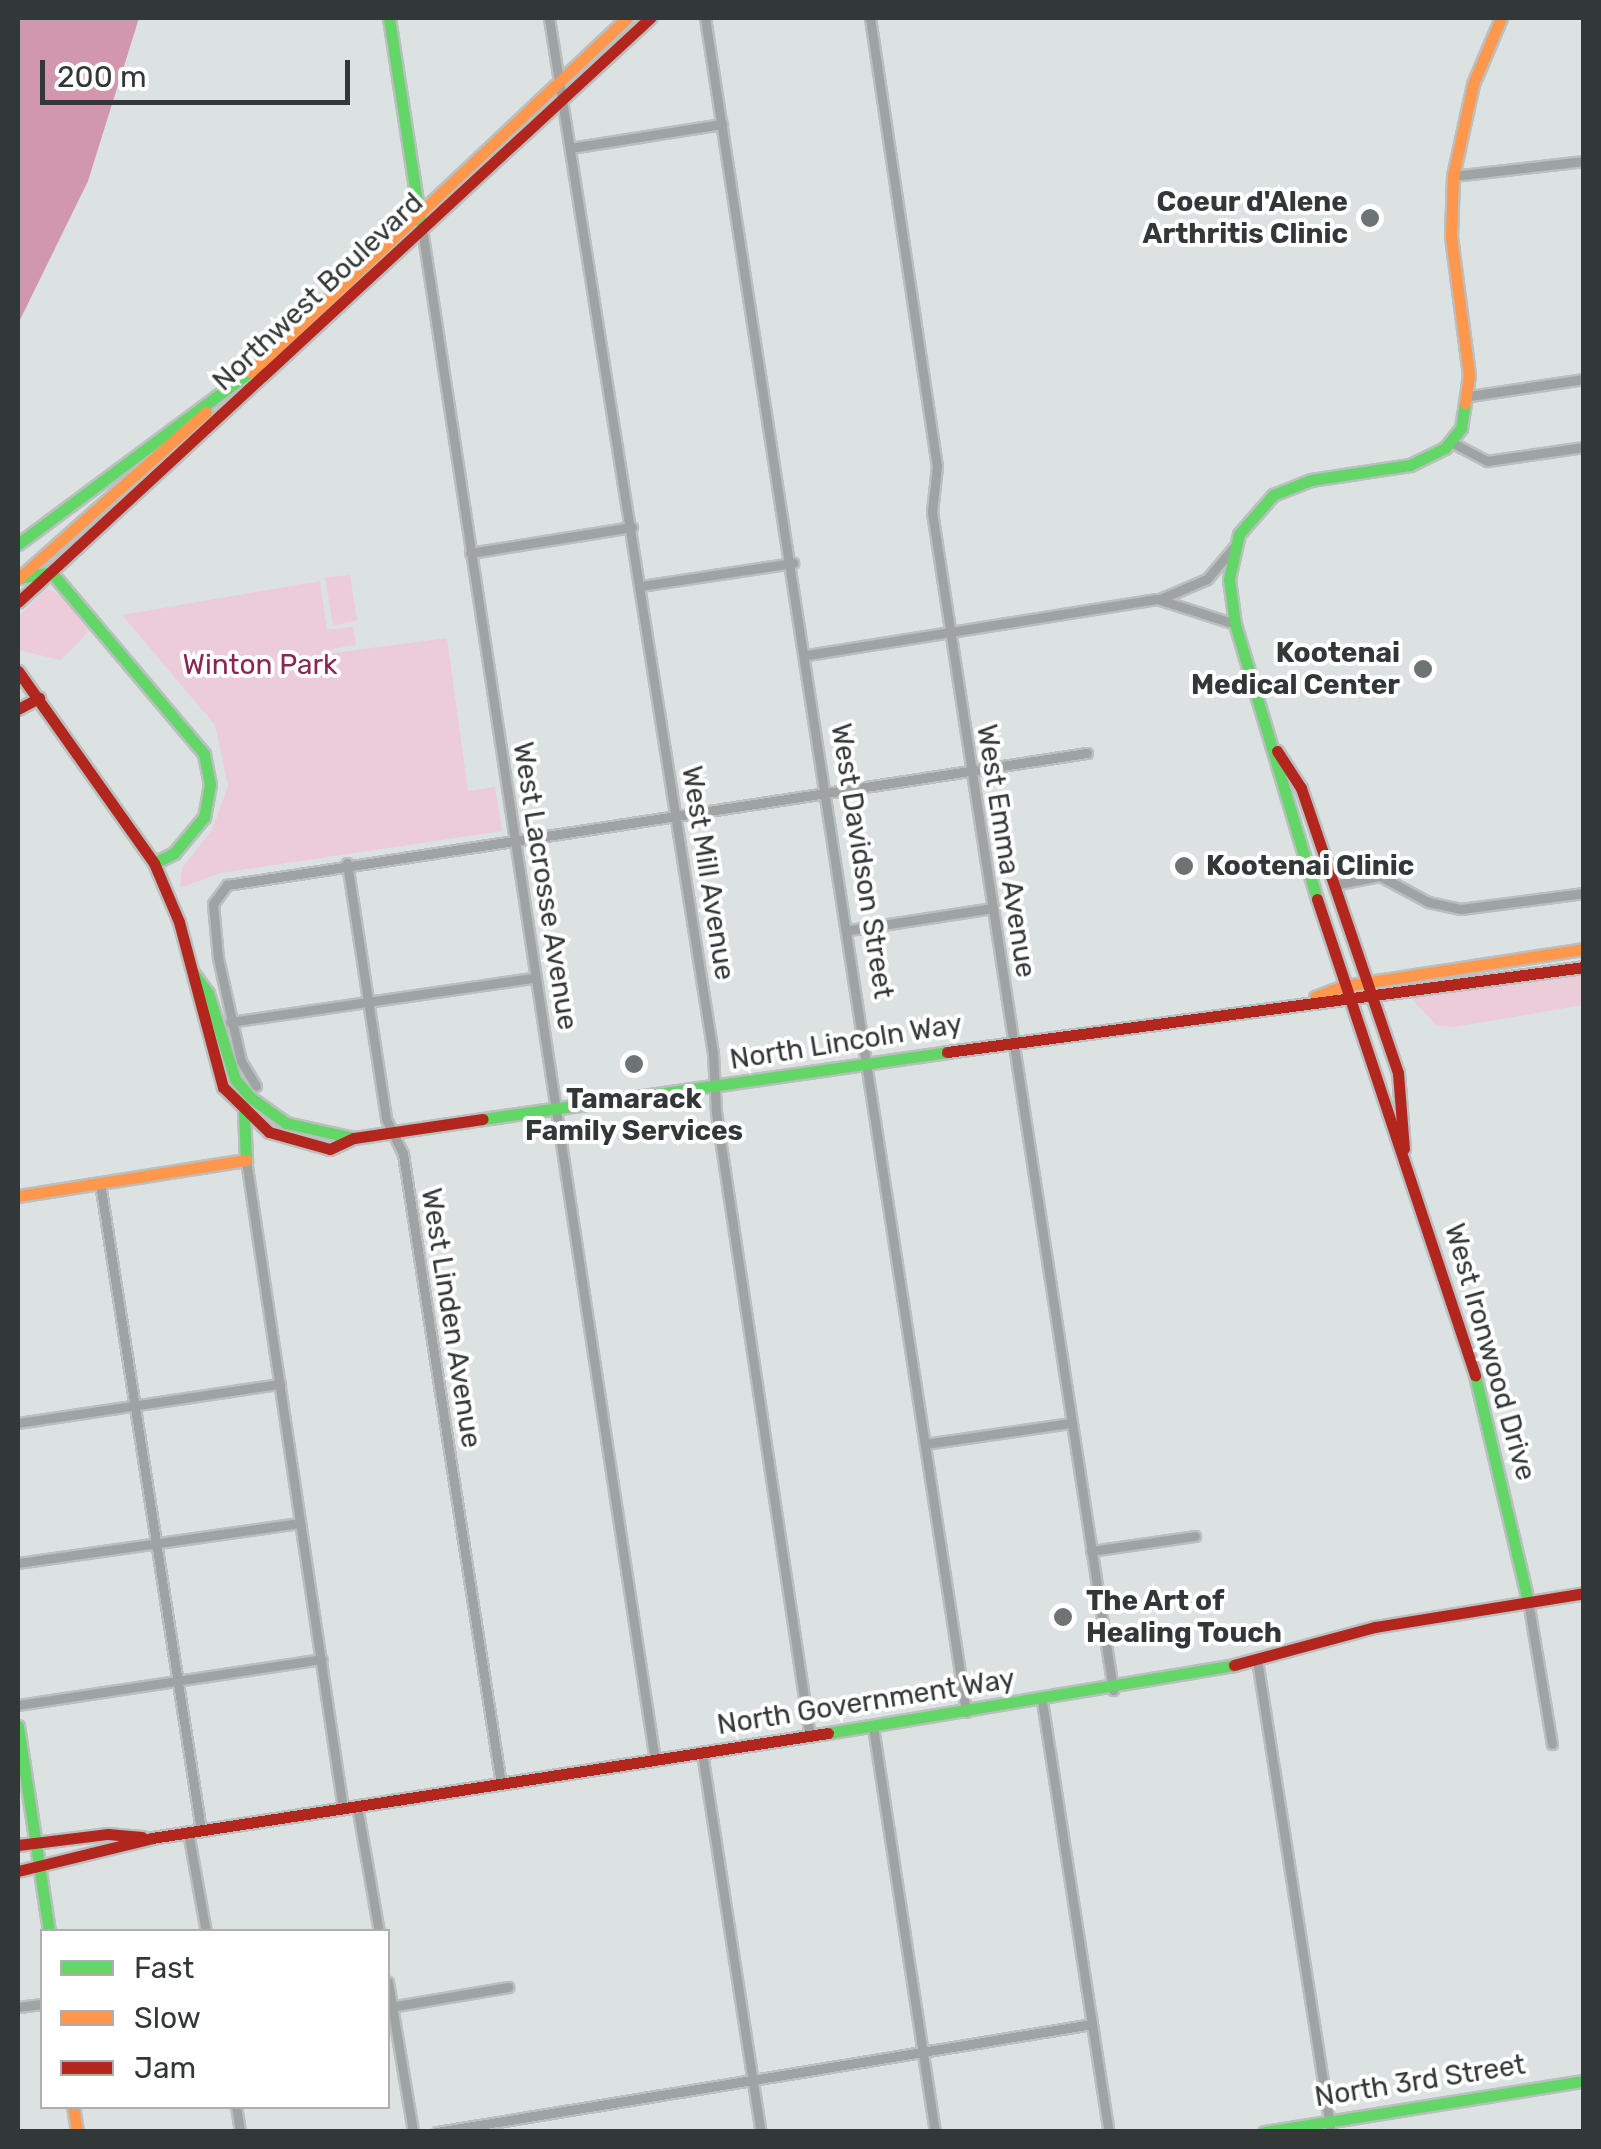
<!DOCTYPE html>
<html>
<head>
<meta charset="utf-8">
<style>
  body { margin:0 }
  #map { position:relative; width:1601px; height:2149px; overflow:hidden; background:#dce2e2; font-family:Rubik,sans-serif }
  div>[style] { position:absolute }
  [style*='--x'] { left:calc(var(--x)*1px); top:calc(var(--y)*1px); width:calc(var(--w)*1px); rotate:calc(var(--a)*1deg) }
  .green>* { inset:0; background:#ecccd8 }
  .water>* { inset:0; background:#d097ad }
  .roads { filter:drop-shadow(2px 0 #bbbfbf) drop-shadow(-2px 0 #bbbfbf) drop-shadow(0 2px #bbbfbf) drop-shadow(0 -2px #bbbfbf) }
  .street>* { height:9px; margin:-4.5px; padding:0 4.5px; transform-origin:4.5px; border-radius:4.5px; background:#a0a3a3 }
  .fast>* { height:11px; margin:-5.5px; padding:0 5.5px; transform-origin:5.5px; border-radius:5.5px; background:#63d668 }
  .slow>* { height:11px; margin:-5.5px; padding:0 5.5px; transform-origin:5.5px; border-radius:5.5px; background:#ff974d }
  .jam>* { height:11px; margin:-5.5px; padding:0 5.5px; transform-origin:5.5px; border-radius:5.5px; background:#b3261e }
  .dots>* { width:28px; height:28px; translate:-50% -50%; box-sizing:border-box; border:5px solid #fff; border-radius:50% }
  span { translate:-50% -50%; white-space:nowrap; text-align:center; line-height:1.15; -webkit-text-stroke:8px #fff; paint-order:stroke }
  .poi-label { font-size:28px; color:#323737; font-weight:700 }
  .right { translate:-100% -50%; text-align:right }
  .left { translate:0 -50%; text-align:left }
  .street-label { font-size:28px; color:#323737 }
  .park-label { font-size:28px; color:#892652 }
  .frame { position:absolute; inset:0; border:20px solid #323737; pointer-events:none }
  .legend { position:absolute; left:40px; top:1929px; width:350px; height:180px; box-sizing:border-box; background:#fff; border:2px solid #adafaf; margin:0; padding:12px 18px; list-style:none; font-size:30px; color:#323737 }
  .legend li { display:flex; align-items:center; gap:20px; height:50px }
  .legend b { width:50px; border:2px solid #adafaf }
  .scale { position:absolute; left:40px; top:60px; width:310px; height:45px; box-sizing:border-box; border:5px solid #323737; border-top:0; padding-left:12px; font-size:30px; line-height:35px; white-space:nowrap; color:#323737; -webkit-text-stroke:8px #fff; paint-order:stroke }
</style>
</head>
<body>
<div id="map">
  <div class="green">
    <i style="clip-path:polygon(350px 575px,357px 620px,333px 626px,325px 577px)"></i>
    <i style="clip-path:polygon(320px 581px,327px 630px,353px 627px,356px 645px,331px 649px,333px 653px,447px 638px,468px 791px,495px 787px,502px 831px,221px 873px,180px 888px,182px 868px,212px 830px,228px 786px,215px 725px,122px 615px)"></i>
    <i style="clip-path:polygon(47px 588px,63px 597px,89px 631px,61px 660px,18px 650px,18px 617px)"></i>
    <i style="clip-path:polygon(1583px 975px,1583px 1005px,1454px 1027px,1437px 1026px,1411px 998px)"></i>
  </div>
  <div class="water">
    <i style="clip-path:polygon(18px 18px,139px 18px,88px 181px,18px 324px)"></i>
  </div>
  <div class="roads">
    <div class="street">
      <i style="--x:549;--y:18;--w:1048;--a:81"></i>
      <i style="--x:713;--y:1053;--w:59;--a:87.1"></i>
      <i style="--x:716;--y:1112;--w:632;--a:81.45"></i>
      <i style="--x:705;--y:18;--w:1714;--a:81.24"></i>
      <i style="--x:870;--y:18;--w:453;--a:81.5"></i>
      <i style="--x:937;--y:466;--w:46;--a:96.2"></i>
      <i style="--x:932;--y:512;--w:1192;--a:81.26"></i>
      <i style="--x:570;--y:148;--w:154;--a:-9"></i>
      <i style="--x:1453;--y:176;--w:132;--a:-6.5"></i>
      <i style="--x:422;--y:229;--w:1549;--a:81.35"></i>
      <i style="--x:1470;--y:396;--w:115;--a:-8.5"></i>
      <i style="--x:1451;--y:442;--w:41;--a:27.8"></i>
      <i style="--x:1487;--y:461;--w:98;--a:-8.2"></i>
      <i style="--x:470;--y:553;--w:164;--a:-9.1"></i>
      <i style="--x:641;--y:586;--w:154;--a:-8.6"></i>
      <i style="--x:1160;--y:599;--w:51;--a:-23.1"></i>
      <i style="--x:1207;--y:579;--w:42;--a:-49.8"></i>
      <i style="--x:807;--y:655;--w:354;--a:-9.1"></i>
      <i style="--x:1157;--y:599;--w:82;--a:17.8"></i>
      <i style="--x:347;--y:863;--w:259;--a:81.3"></i>
      <i style="--x:386;--y:1119;--w:39;--a:64"></i>
      <i style="--x:403;--y:1154;--w:638;--a:81.16"></i>
      <i style="--x:1334;--y:885;--w:47;--a:-11.1"></i>
      <i style="--x:1380;--y:876;--w:55;--a:28.4"></i>
      <i style="--x:1428;--y:902;--w:34;--a:12"></i>
      <i style="--x:1461;--y:909;--w:124;--a:-7.4"></i>
      <i style="--x:849;--y:930;--w:146;--a:-8.7"></i>
      <i style="--x:230;--y:1022;--w:306;--a:-8.3"></i>
      <i style="--x:256;--y:1086;--w:29;--a:-121"></i>
      <i style="--x:241;--y:1061;--w:106;--a:-102.6"></i>
      <i style="--x:218;--y:958;--w:54;--a:-95.3"></i>
      <i style="--x:213;--y:904;--w:24;--a:-54"></i>
      <i style="--x:227;--y:885;--w:870;--a:-8.73"></i>
      <i style="--x:246;--y:1160;--w:656;--a:81.5"></i>
      <i style="--x:100;--y:1183;--w:655;--a:81.13"></i>
      <i style="--x:18;--y:1423;--w:265;--a:-8.5"></i>
      <i style="--x:925;--y:1444;--w:148;--a:-8.2"></i>
      <i style="--x:1091;--y:1551;--w:105;--a:-8.2"></i>
      <i style="--x:18;--y:1563;--w:285;--a:-8.1"></i>
      <i style="--x:1528;--y:1601;--w:145;--a:80.5"></i>
      <i style="--x:1257;--y:1660;--w:478;--a:81.1"></i>
      <i style="--x:1042;--y:1701;--w:436;--a:81.2"></i>
      <i style="--x:18;--y:1705;--w:307;--a:-8.6"></i>
      <i style="--x:873;--y:1727;--w:410;--a:81.3"></i>
      <i style="--x:702;--y:1753;--w:384;--a:81.2"></i>
      <i style="--x:357;--y:1806;--w:128;--a:80.1"></i>
      <i style="--x:188;--y:1832;--w:102;--a:79.8"></i>
      <i style="--x:388;--y:1982;--w:152;--a:80.5"></i>
      <i style="--x:18;--y:2007;--w:24;--a:-7"></i>
      <i style="--x:390;--y:2007;--w:120;--a:-9.6"></i>
      <i style="--x:236;--y:2106;--w:26;--a:81"></i>
      <i style="--x:437;--y:2132;--w:664;--a:-9.36"></i>
    </div>
    <div class="fast">
      <i style="--x:389;--y:18;--w:205;--a:81.3"></i>
      <i style="--x:18;--y:544;--w:299;--a:-36.6"></i>
      <i style="--x:18;--y:578;--w:34;--a:-10"></i>
      <i style="--x:51;--y:572;--w:238;--a:49.9"></i>
      <i style="--x:204;--y:754;--w:31;--a:79"></i>
      <i style="--x:210;--y:784;--w:34;--a:100"></i>
      <i style="--x:204;--y:817;--w:47;--a:129.8"></i>
      <i style="--x:174;--y:853;--w:22;--a:153"></i>
      <i style="--x:1317;--y:899;--w:287;--a:-106.6"></i>
      <i style="--x:1235;--y:624;--w:45;--a:-97.6"></i>
      <i style="--x:1229;--y:579;--w:46;--a:-77.5"></i>
      <i style="--x:1239;--y:534;--w:52;--a:-48.9"></i>
      <i style="--x:1273;--y:495;--w:41;--a:-21.5"></i>
      <i style="--x:1311;--y:480;--w:100;--a:-8.6"></i>
      <i style="--x:1410;--y:465;--w:39;--a:-26"></i>
      <i style="--x:1445;--y:448;--w:26;--a:-51"></i>
      <i style="--x:1461;--y:428;--w:25;--a:-81"></i>
      <i style="--x:194;--y:974;--w:24;--a:54"></i>
      <i style="--x:208;--y:993;--w:90;--a:72.6"></i>
      <i style="--x:235;--y:1079;--w:25;--a:50"></i>
      <i style="--x:251;--y:1098;--w:43;--a:35.5"></i>
      <i style="--x:286;--y:1123;--w:70;--a:12.4"></i>
      <i style="--x:244;--y:1112;--w:48;--a:87.6"></i>
      <i style="--x:483;--y:1119;--w:469;--a:-8.2"></i>
      <i style="--x:1475;--y:1375;--w:232;--a:76.8"></i>
      <i style="--x:18;--y:1726;--w:208;--a:81.4"></i>
      <i style="--x:828;--y:1733;--w:412;--a:-9.5"></i>
      <i style="--x:1264;--y:2132;--w:324;--a:-9.1"></i>
    </div>
    <div class="slow">
      <i style="--x:251;--y:372;--w:516;--a:-43.27"></i>
      <i style="--x:1465;--y:403;--w:28;--a:-82"></i>
      <i style="--x:1469;--y:375;--w:140;--a:-97.4"></i>
      <i style="--x:1451;--y:236;--w:60;--a:-88.1"></i>
      <i style="--x:1453;--y:176;--w:94;--a:-77.7"></i>
      <i style="--x:1473;--y:84;--w:72;--a:-67"></i>
      <i style="--x:19;--y:578;--w:250;--a:-41.6"></i>
      <i style="--x:1315;--y:997;--w:31;--a:-21"></i>
      <i style="--x:1344;--y:986;--w:243;--a:-8.8"></i>
      <i style="--x:18;--y:1196;--w:231;--a:-9"></i>
      <i style="--x:73;--y:2106;--w:26;--a:81"></i>
    </div>
    <div class="jam">
      <i style="--x:18;--y:602;--w:861;--a:-42.74"></i>
      <i style="--x:18;--y:671;--w:235;--a:54.7"></i>
      <i style="--x:154;--y:863;--w:64;--a:67"></i>
      <i style="--x:179;--y:922;--w:171;--a:75.1"></i>
      <i style="--x:223;--y:1087;--w:64;--a:44.4"></i>
      <i style="--x:269;--y:1132;--w:63;--a:15.6"></i>
      <i style="--x:330;--y:1149;--w:26;--a:-25"></i>
      <i style="--x:354;--y:1138;--w:130;--a:-8.4"></i>
      <i style="--x:18;--y:709;--w:24;--a:-28"></i>
      <i style="--x:1277;--y:751;--w:44;--a:57"></i>
      <i style="--x:1301;--y:788;--w:301;--a:71.2"></i>
      <i style="--x:1398;--y:1073;--w:76;--a:85.5"></i>
      <i style="--x:1317;--y:899;--w:502;--a:71.64"></i>
      <i style="--x:947;--y:1052;--w:643;--a:-7.6"></i>
      <i style="--x:1234;--y:1665;--w:146;--a:-15.1"></i>
      <i style="--x:1375;--y:1627;--w:212;--a:-9.2"></i>
      <i style="--x:18;--y:1845;--w:91;--a:-7"></i>
      <i style="--x:108;--y:1834;--w:34;--a:5"></i>
      <i style="--x:18;--y:1871;--w:138;--a:-13.8"></i>
      <i style="--x:152;--y:1838;--w:684;--a:-8.83"></i>
    </div>
  </div>
  <div class="dots">
    <i style="left:1370px;top:218px;background:#6e7373"></i>
    <i style="left:1423px;top:669px;background:#6e7373"></i>
    <i style="left:1184px;top:866px;background:#6e7373"></i>
    <i style="left:634px;top:1064px;background:#6e7373"></i>
    <i style="left:1063px;top:1617px;background:#6e7373"></i>
  </div>
  <div class="poi-label">
    <span class="right" style="left:1348px;top:218px">Coeur d'Alene<br>Arthritis Clinic</span>
    <span class="right" style="left:1400px;top:669px">Kootenai<br>Medical Center</span>
    <span class="left" style="left:1206px;top:866px">Kootenai Clinic</span>
    <span style="left:634px;top:1115px">Tamarack<br>Family Services</span>
    <span class="left" style="left:1086px;top:1617px">The Art of<br>Healing Touch</span>
  </div>
  <div class="street-label">
    <span style="left:318px;top:292px;rotate:-43deg">Northwest Boulevard</span>
    <span style="left:1006px;top:851px;rotate:81deg">West Emma Avenue</span>
    <span style="left:862px;top:861px;rotate:81deg">West Davidson Street</span>
    <span style="left:708px;top:873px;rotate:81deg">West Mill Avenue</span>
    <span style="left:545px;top:886px;rotate:81deg">West Lacrosse Avenue</span>
    <span style="left:846px;top:1042px;rotate:-9deg">North Lincoln Way</span>
    <span style="left:451px;top:1318px;rotate:81deg">West Linden Avenue</span>
    <span style="left:1490px;top:1352px;rotate:74deg">West Ironwood Drive</span>
    <span style="left:866px;top:1702px;rotate:-9deg">North Government Way</span>
    <span style="left:1420px;top:2081px;rotate:-9deg">North 3rd Street</span>
  </div>
  <div class="park-label">
    <span style="left:260px;top:665px">Winton Park</span>
  </div>
  <div class="frame"></div>
  <ul class="legend">
  <li><b style="height:12px;background:#63d668"></b>Fast</li>
  <li><b style="height:12px;background:#ff974d"></b>Slow</li>
  <li><b style="height:12px;background:#b3261e"></b>Jam</li>
  </ul>
  <div class="scale">200 m</div>
</div>
</body>
</html>
